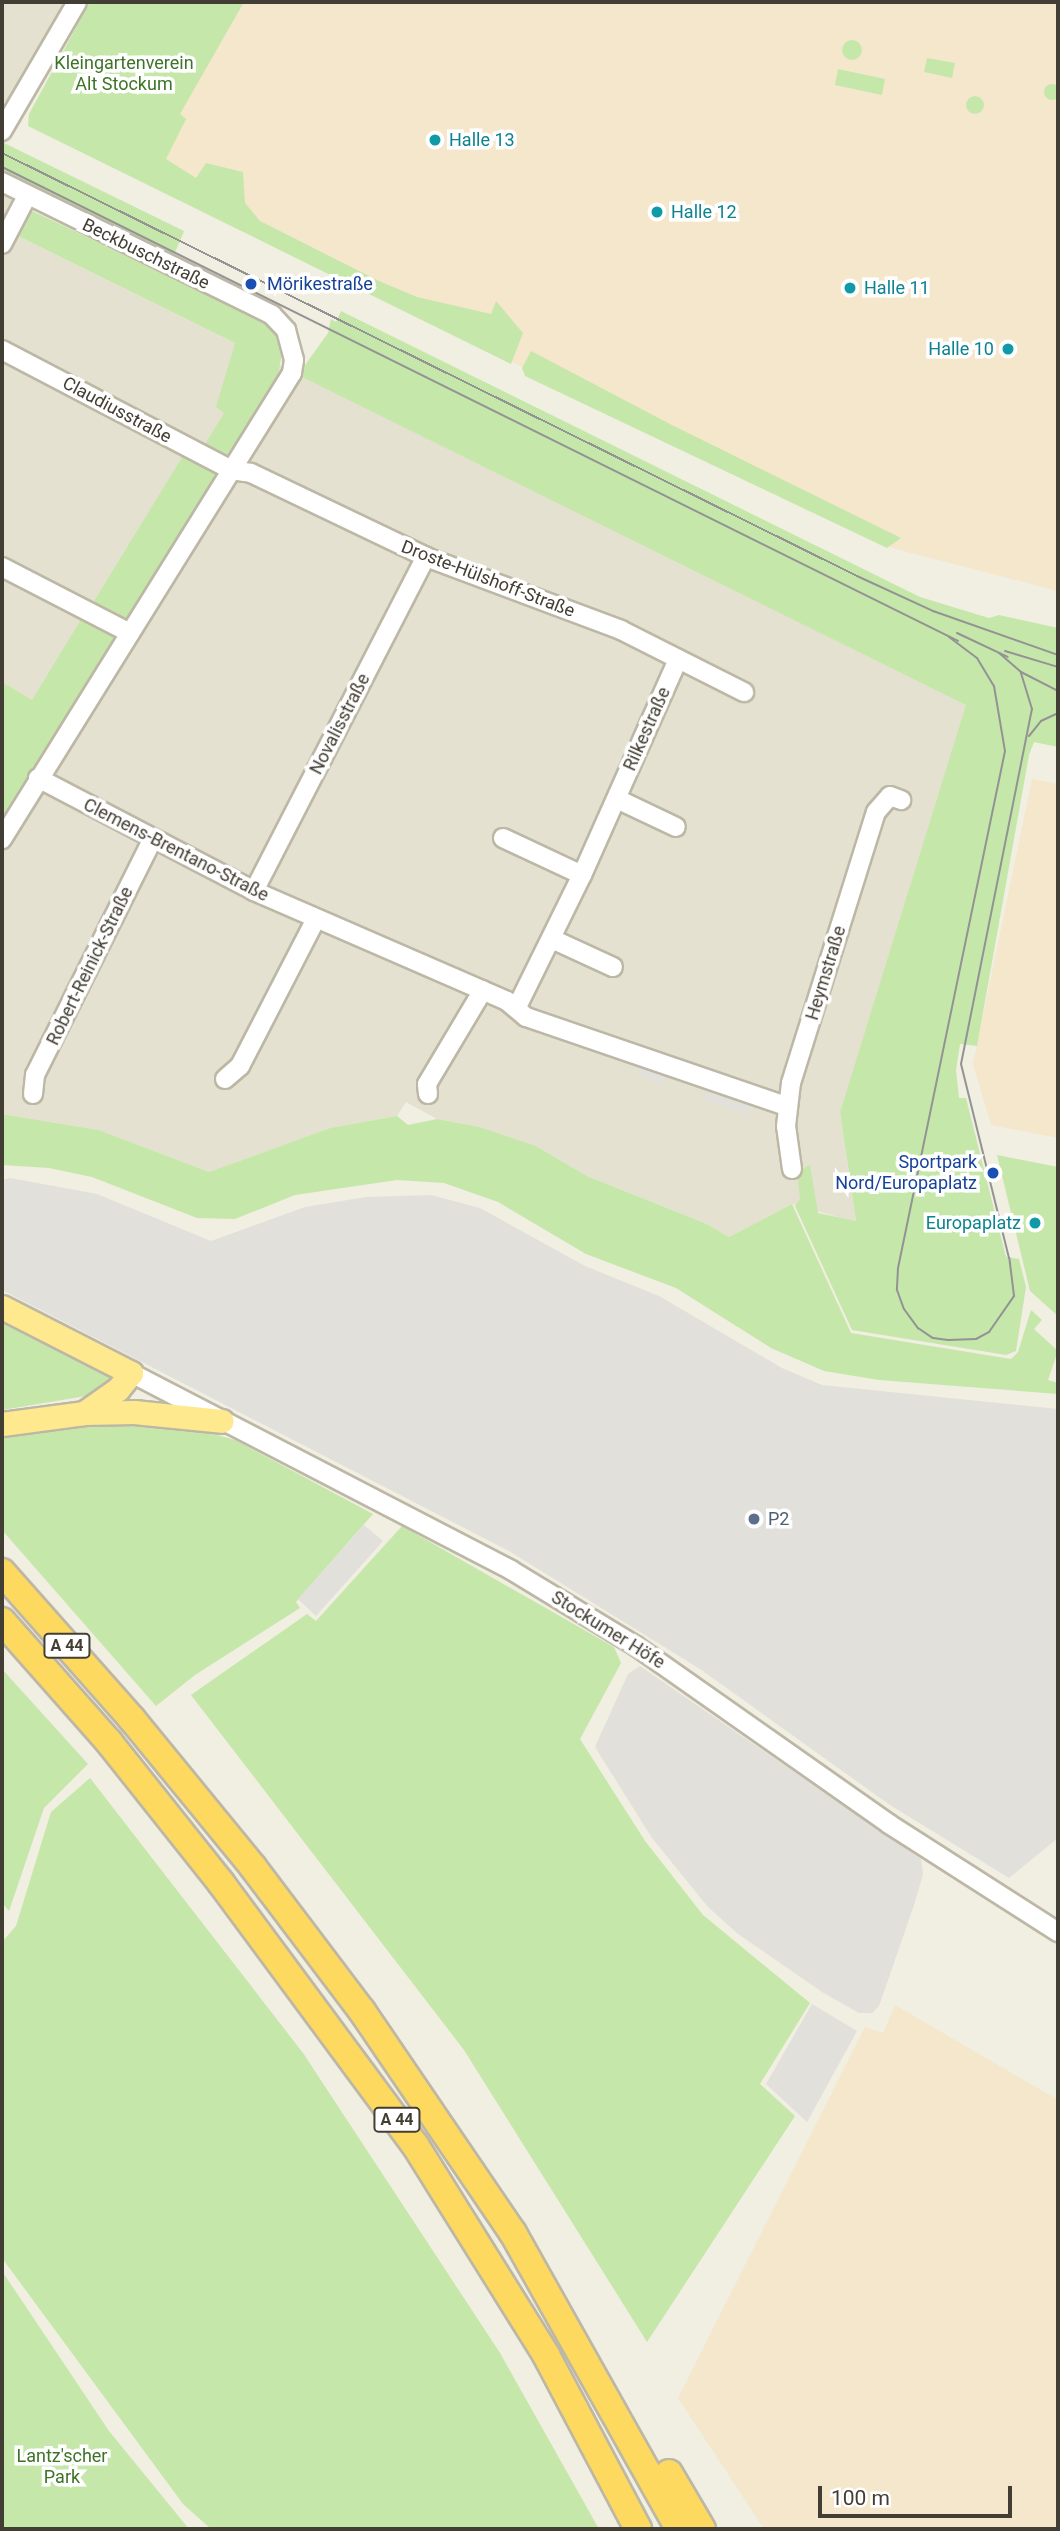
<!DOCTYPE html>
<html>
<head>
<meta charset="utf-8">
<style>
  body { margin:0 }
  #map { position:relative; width:1060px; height:2531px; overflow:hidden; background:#f1eee2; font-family:Roboto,sans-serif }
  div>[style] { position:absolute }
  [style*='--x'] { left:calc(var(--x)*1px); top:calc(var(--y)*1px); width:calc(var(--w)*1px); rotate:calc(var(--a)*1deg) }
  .residential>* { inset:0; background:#e5e1d0 }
  .commercial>* { inset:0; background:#f4e7cc }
  .green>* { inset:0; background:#c6e7aa }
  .round { border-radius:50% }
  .parking>* { inset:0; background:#e2e0db }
  .roads { filter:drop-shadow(2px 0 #bdb7a5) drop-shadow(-2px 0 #bdb7a5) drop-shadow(0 2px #bdb7a5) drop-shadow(0 -2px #bdb7a5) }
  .minor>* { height:18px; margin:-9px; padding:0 9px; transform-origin:9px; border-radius:9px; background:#fff }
  .major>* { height:23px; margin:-11.5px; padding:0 11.5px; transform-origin:11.5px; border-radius:11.5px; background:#ffe98e }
  .highway>* { height:26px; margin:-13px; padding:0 13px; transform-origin:13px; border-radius:13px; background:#fed960 }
  .tram>* { height:2px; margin:-1px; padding:0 1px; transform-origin:1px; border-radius:1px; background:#939393 }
  .dots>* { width:19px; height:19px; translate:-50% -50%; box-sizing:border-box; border:4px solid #fff; border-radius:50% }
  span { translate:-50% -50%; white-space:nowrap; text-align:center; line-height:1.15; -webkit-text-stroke:7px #fff; paint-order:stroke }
  .shield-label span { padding:2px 5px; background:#fff; border:2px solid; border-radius:5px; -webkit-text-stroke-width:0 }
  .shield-label { font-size:16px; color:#433e33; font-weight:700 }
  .park-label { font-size:18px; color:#3d7427 }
  .culture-label { font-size:18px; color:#0d838f }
  .left { translate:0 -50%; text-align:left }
  .right { translate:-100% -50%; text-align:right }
  .street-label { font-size:18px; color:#433e33 }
  .transit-label { font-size:18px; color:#164399 }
  .service-label { font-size:18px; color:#4e5e75 }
  .frame { position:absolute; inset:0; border:4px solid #433e33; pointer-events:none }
  .scale { position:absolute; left:818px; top:2486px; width:194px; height:32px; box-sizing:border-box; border:4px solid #433e33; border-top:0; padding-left:9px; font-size:21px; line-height:24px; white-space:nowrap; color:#433e33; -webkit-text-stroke:5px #fff; paint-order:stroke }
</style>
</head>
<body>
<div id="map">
  <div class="residential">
    <i style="clip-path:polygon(2px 2px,74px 2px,16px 109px,2px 100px)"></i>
    <i style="clip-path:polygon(2px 180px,24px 193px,10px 232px,967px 705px,840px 1112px,856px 1222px,792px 1204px,729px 1237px,707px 1224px,587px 1176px,536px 1146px,480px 1127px,437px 1119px,406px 1102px,397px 1116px,330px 1128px,209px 1172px,99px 1130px,2px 1114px)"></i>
  </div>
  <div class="commercial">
    <i style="clip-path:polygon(242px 2px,1058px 2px,1058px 591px,892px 548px,139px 179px)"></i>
    <i style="clip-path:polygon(1032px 779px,1058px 784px,1058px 1138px,991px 1125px,973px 1064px)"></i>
    <i style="clip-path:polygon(895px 2005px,1058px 2100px,1058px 2529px,764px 2529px,678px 2398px,865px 2027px,883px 2033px)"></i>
  </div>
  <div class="green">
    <i style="clip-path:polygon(90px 2px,244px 2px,180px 114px,186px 119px,166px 159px,196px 178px,206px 163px,243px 172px,245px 203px,260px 221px,379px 281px,417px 297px,491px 314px,496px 301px,523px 333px,511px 364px,28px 126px,29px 114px)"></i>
    <i class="round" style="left:842px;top:40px;width:20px;height:20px"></i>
    <i style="clip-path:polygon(927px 58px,955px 63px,952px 78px,924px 72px)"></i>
    <i style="clip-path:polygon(838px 69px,885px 79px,882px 95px,835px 85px)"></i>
    <i class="round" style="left:1044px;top:84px;width:16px;height:16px"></i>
    <i class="round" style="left:966px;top:96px;width:18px;height:18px"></i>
    <i style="clip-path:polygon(2px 142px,184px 231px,171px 262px,2px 177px)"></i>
    <i style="clip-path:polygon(26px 208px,257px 318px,274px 331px,282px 354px,278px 375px,228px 456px,204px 446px,224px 413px,216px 407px,235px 343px,10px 232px)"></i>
    <i style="clip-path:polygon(341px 311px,920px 597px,989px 618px,999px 615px,1058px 628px,1058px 747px,1034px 742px,1029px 755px,977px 1046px,960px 1044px,956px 1070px,959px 1098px,966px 1098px,1006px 1257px,1019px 1259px,1026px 1287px,1016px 1351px,1006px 1355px,852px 1330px,795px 1206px,800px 1199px,797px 1171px,810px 1165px,818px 1213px,856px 1221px,840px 1112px,966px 705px,298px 375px,328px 333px,331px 319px,336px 322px)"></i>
    <i style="clip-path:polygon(531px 351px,670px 424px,901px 538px,887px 548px,525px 376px,522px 368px)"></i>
    <i style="clip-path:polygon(186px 451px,218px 470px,218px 478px,130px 619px,91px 606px)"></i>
    <i style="clip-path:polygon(85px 613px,116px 633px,117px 640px,2px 828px,2px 682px,32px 700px)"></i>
    <i style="clip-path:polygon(2px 1114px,99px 1130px,209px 1172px,330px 1128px,397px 1116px,408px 1125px,437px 1119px,480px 1127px,536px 1146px,587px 1176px,707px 1224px,729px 1237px,792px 1204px,851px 1333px,1011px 1359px,1018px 1352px,1031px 1310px,1042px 1320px,1034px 1329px,1058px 1351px,1048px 1380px,1058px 1383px,1058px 1394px,879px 1380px,824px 1371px,771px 1348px,676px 1288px,586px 1254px,498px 1202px,444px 1183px,397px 1180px,295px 1195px,235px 1219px,197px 1218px,92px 1177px,49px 1168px,2px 1165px)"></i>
    <i style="clip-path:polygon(997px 1155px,1058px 1167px,1058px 1316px,1030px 1291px)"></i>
    <i style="clip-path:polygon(2px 1321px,115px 1379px,92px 1395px,2px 1410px)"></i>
    <i style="clip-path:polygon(132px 1417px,171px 1422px,235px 1440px,373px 1514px,296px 1602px,300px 1608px,195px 1675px,156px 1706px,2px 1530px,2px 1433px)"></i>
    <i style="clip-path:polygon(402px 1526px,614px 1647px,621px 1663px,580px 1739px,645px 1841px,703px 1915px,810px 2003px,760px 2084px,795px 2116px,647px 2342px,464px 2050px,191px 1695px,307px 1614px,316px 1621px)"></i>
    <i style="clip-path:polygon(2px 1669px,88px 1764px,44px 1808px,9px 1911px,2px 1903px)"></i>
    <i style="clip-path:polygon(90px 1778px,303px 2053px,500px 2353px,599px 2529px,211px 2529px,183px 2504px,2px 2258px,2px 1942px,16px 1926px,51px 1812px)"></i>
    <i style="clip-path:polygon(2px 2271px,109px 2431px,189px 2529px,2px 2529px)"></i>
  </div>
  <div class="parking">
    <i style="clip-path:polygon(638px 1067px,667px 1077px,664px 1085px,636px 1074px)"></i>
    <i style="clip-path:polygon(706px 1090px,752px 1106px,749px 1115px,703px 1100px)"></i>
    <i style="clip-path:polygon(10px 1178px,97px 1194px,211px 1241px,305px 1207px,366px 1197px,431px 1195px,480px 1208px,585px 1266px,659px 1296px,782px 1368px,822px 1385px,1058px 1409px,1058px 1838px,1009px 1878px,890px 1805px,700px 1669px,509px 1551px,2px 1290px,2px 1180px)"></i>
    <i style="clip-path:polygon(364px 1525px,383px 1541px,316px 1616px,298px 1599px)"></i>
    <i style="clip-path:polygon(640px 1666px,921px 1859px,923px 1874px,914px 1905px,879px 2006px,872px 2013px,859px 2013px,822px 1992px,738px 1934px,708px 1907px,652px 1838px,595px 1747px,628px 1674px)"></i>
    <i style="clip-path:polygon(812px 2004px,857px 2031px,807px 2122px,766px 2084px)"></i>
  </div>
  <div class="roads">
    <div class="minor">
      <i style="--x:2;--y:131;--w:149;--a:-59.8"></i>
      <i style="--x:2;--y:182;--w:301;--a:26.2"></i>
      <i style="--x:272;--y:315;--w:21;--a:47"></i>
      <i style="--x:286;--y:330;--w:31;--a:75"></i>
      <i style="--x:294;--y:360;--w:13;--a:99"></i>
      <i style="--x:292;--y:373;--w:549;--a:121.89"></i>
      <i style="--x:2;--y:244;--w:54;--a:-62.5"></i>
      <i style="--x:2;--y:350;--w:259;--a:27.6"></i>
      <i style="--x:232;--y:470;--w:19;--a:9"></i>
      <i style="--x:251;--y:473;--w:194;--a:25.6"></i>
      <i style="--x:426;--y:557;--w:208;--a:20.5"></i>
      <i style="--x:621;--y:630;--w:138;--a:26.8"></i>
      <i style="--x:2;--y:567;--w:144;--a:27.3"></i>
      <i style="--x:38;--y:778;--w:244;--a:27.6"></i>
      <i style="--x:254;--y:891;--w:276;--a:23.5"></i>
      <i style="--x:507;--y:1001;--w:25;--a:40"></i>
      <i style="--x:526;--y:1017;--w:275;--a:18.9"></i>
      <i style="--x:617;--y:799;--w:65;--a:25.4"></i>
      <i style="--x:503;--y:838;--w:87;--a:25.1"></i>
      <i style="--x:254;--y:891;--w:376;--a:-62.8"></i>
      <i style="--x:552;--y:939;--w:67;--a:24.7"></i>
      <i style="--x:517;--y:1007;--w:147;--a:-63.8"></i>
      <i style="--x:582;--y:875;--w:236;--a:-66"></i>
      <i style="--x:225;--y:1079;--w:20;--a:-41"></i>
      <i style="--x:240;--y:1066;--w:165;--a:-62.7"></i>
      <i style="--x:33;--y:1094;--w:19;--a:-84"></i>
      <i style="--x:35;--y:1075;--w:263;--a:-63.5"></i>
      <i style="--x:428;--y:1094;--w:10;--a:-96"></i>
      <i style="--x:427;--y:1084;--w:109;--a:-59.2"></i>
      <i style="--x:792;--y:1169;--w:43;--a:-97.9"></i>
      <i style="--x:786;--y:1126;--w:43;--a:-83.4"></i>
      <i style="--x:791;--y:1083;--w:284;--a:-72.6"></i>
      <i style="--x:876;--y:812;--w:21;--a:-49"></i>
      <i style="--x:890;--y:796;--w:12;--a:20"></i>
      <i style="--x:131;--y:1373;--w:428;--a:27.4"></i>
      <i style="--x:511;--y:1570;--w:146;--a:31.3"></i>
      <i style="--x:636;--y:1646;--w:309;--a:35.1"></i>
      <i style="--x:889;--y:1824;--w:201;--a:32.6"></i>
    </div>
    <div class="major">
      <i style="--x:2;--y:1307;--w:145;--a:27.1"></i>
      <i style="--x:131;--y:1373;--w:21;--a:129"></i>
      <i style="--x:118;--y:1389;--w:42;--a:144.8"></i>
      <i style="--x:2;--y:1424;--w:83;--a:-7.6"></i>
      <i style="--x:84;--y:1413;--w:50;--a:-1.1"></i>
      <i style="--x:134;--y:1412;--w:88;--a:5.8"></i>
    </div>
    <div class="highway">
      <i style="--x:2;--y:1572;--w:196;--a:48.5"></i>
      <i style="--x:132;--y:1719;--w:191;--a:50.7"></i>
      <i style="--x:253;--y:1867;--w:181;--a:52.9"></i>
      <i style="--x:362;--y:2011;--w:268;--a:55.8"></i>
      <i style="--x:513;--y:2233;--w:339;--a:60.7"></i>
      <i style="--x:2;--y:1621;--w:162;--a:48.5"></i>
      <i style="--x:109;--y:1742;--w:180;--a:51.5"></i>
      <i style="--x:221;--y:1883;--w:326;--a:53.5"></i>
      <i style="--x:415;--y:2145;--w:248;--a:58"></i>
      <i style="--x:546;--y:2355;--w:197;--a:62.1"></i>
      <i style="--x:669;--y:2473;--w:65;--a:59.5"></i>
    </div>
  </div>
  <div class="tram">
    <i style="--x:2;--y:153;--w:954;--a:26.32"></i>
    <i style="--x:857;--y:576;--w:84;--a:24.7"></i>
    <i style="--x:933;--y:611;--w:133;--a:19.4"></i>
    <i style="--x:2;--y:167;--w:1067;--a:26.37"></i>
    <i style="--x:957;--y:633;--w:56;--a:25.2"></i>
    <i style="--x:949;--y:637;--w:35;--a:37"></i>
    <i style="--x:977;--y:658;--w:33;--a:59"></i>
    <i style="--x:994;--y:686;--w:66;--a:80.4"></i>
    <i style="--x:1005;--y:751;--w:528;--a:101.69"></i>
    <i style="--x:898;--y:1268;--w:22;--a:93"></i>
    <i style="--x:897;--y:1290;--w:20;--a:70"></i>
    <i style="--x:904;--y:1309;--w:24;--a:54"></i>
    <i style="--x:918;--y:1328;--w:18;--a:34"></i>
    <i style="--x:933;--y:1338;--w:15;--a:8"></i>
    <i style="--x:948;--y:1340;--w:28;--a:-2"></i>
    <i style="--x:976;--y:1339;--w:15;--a:-28"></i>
    <i style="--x:989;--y:1332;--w:44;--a:-55.2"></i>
    <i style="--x:1014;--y:1296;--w:38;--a:-97"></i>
    <i style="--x:1009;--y:1258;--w:200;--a:-103.9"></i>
    <i style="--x:961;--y:1064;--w:362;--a:-78.7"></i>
    <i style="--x:1032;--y:709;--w:39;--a:-107"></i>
    <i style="--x:1021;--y:672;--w:29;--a:-139"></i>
    <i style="--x:1005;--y:651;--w:55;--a:16.8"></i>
    <i style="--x:1021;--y:672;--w:42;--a:27.2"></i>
    <i style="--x:1029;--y:736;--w:19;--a:-51"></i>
    <i style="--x:1041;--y:721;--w:19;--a:-25"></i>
  </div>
  <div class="dots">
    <i style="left:435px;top:140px;background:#0f9aa8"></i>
    <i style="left:657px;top:212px;background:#0f9aa8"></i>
    <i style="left:251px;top:284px;background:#1a4fb4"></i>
    <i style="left:850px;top:288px;background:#0f9aa8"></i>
    <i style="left:1008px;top:349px;background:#0f9aa8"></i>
    <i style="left:993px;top:1173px;background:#1a4fb4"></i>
    <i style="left:1035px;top:1223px;background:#0f9aa8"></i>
    <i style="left:754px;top:1519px;background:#5c6f8a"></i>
  </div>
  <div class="shield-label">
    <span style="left:67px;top:1646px">A 44</span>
    <span style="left:397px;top:2120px">A 44</span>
  </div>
  <div class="park-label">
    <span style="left:124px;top:74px">Kleingartenverein<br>Alt Stockum</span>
    <span style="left:62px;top:2467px">Lantz'scher<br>Park</span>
  </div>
  <div class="culture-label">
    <span class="left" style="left:449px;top:140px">Halle 13</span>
    <span class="left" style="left:671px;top:212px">Halle 12</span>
    <span class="left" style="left:864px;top:288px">Halle 11</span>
    <span class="right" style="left:994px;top:349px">Halle 10</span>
    <span class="right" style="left:1021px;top:1223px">Europaplatz</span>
  </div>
  <div class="street-label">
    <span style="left:146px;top:254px;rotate:26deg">Beckbuschstraße</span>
    <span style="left:117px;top:410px;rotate:28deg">Claudiusstraße</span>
    <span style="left:488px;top:579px;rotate:21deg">Droste-Hülshoff-Straße</span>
    <span style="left:340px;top:724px;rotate:-63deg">Novalisstraße</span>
    <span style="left:647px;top:729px;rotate:-66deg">Rilkestraße</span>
    <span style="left:176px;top:850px;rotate:27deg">Clemens-Brentano-Straße</span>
    <span style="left:90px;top:966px;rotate:-64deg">Robert-Reinick-Straße</span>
    <span style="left:826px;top:973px;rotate:-73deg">Heymstraße</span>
    <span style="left:608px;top:1630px;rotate:32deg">Stockumer Höfe</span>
  </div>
  <div class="transit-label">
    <span class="left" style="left:267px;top:284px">Mörikestraße</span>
    <span class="right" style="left:977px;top:1173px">Sportpark<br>Nord/Europaplatz</span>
  </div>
  <div class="service-label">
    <span class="left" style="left:768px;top:1519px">P2</span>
  </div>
  <div class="frame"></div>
  <div class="scale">100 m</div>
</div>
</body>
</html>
